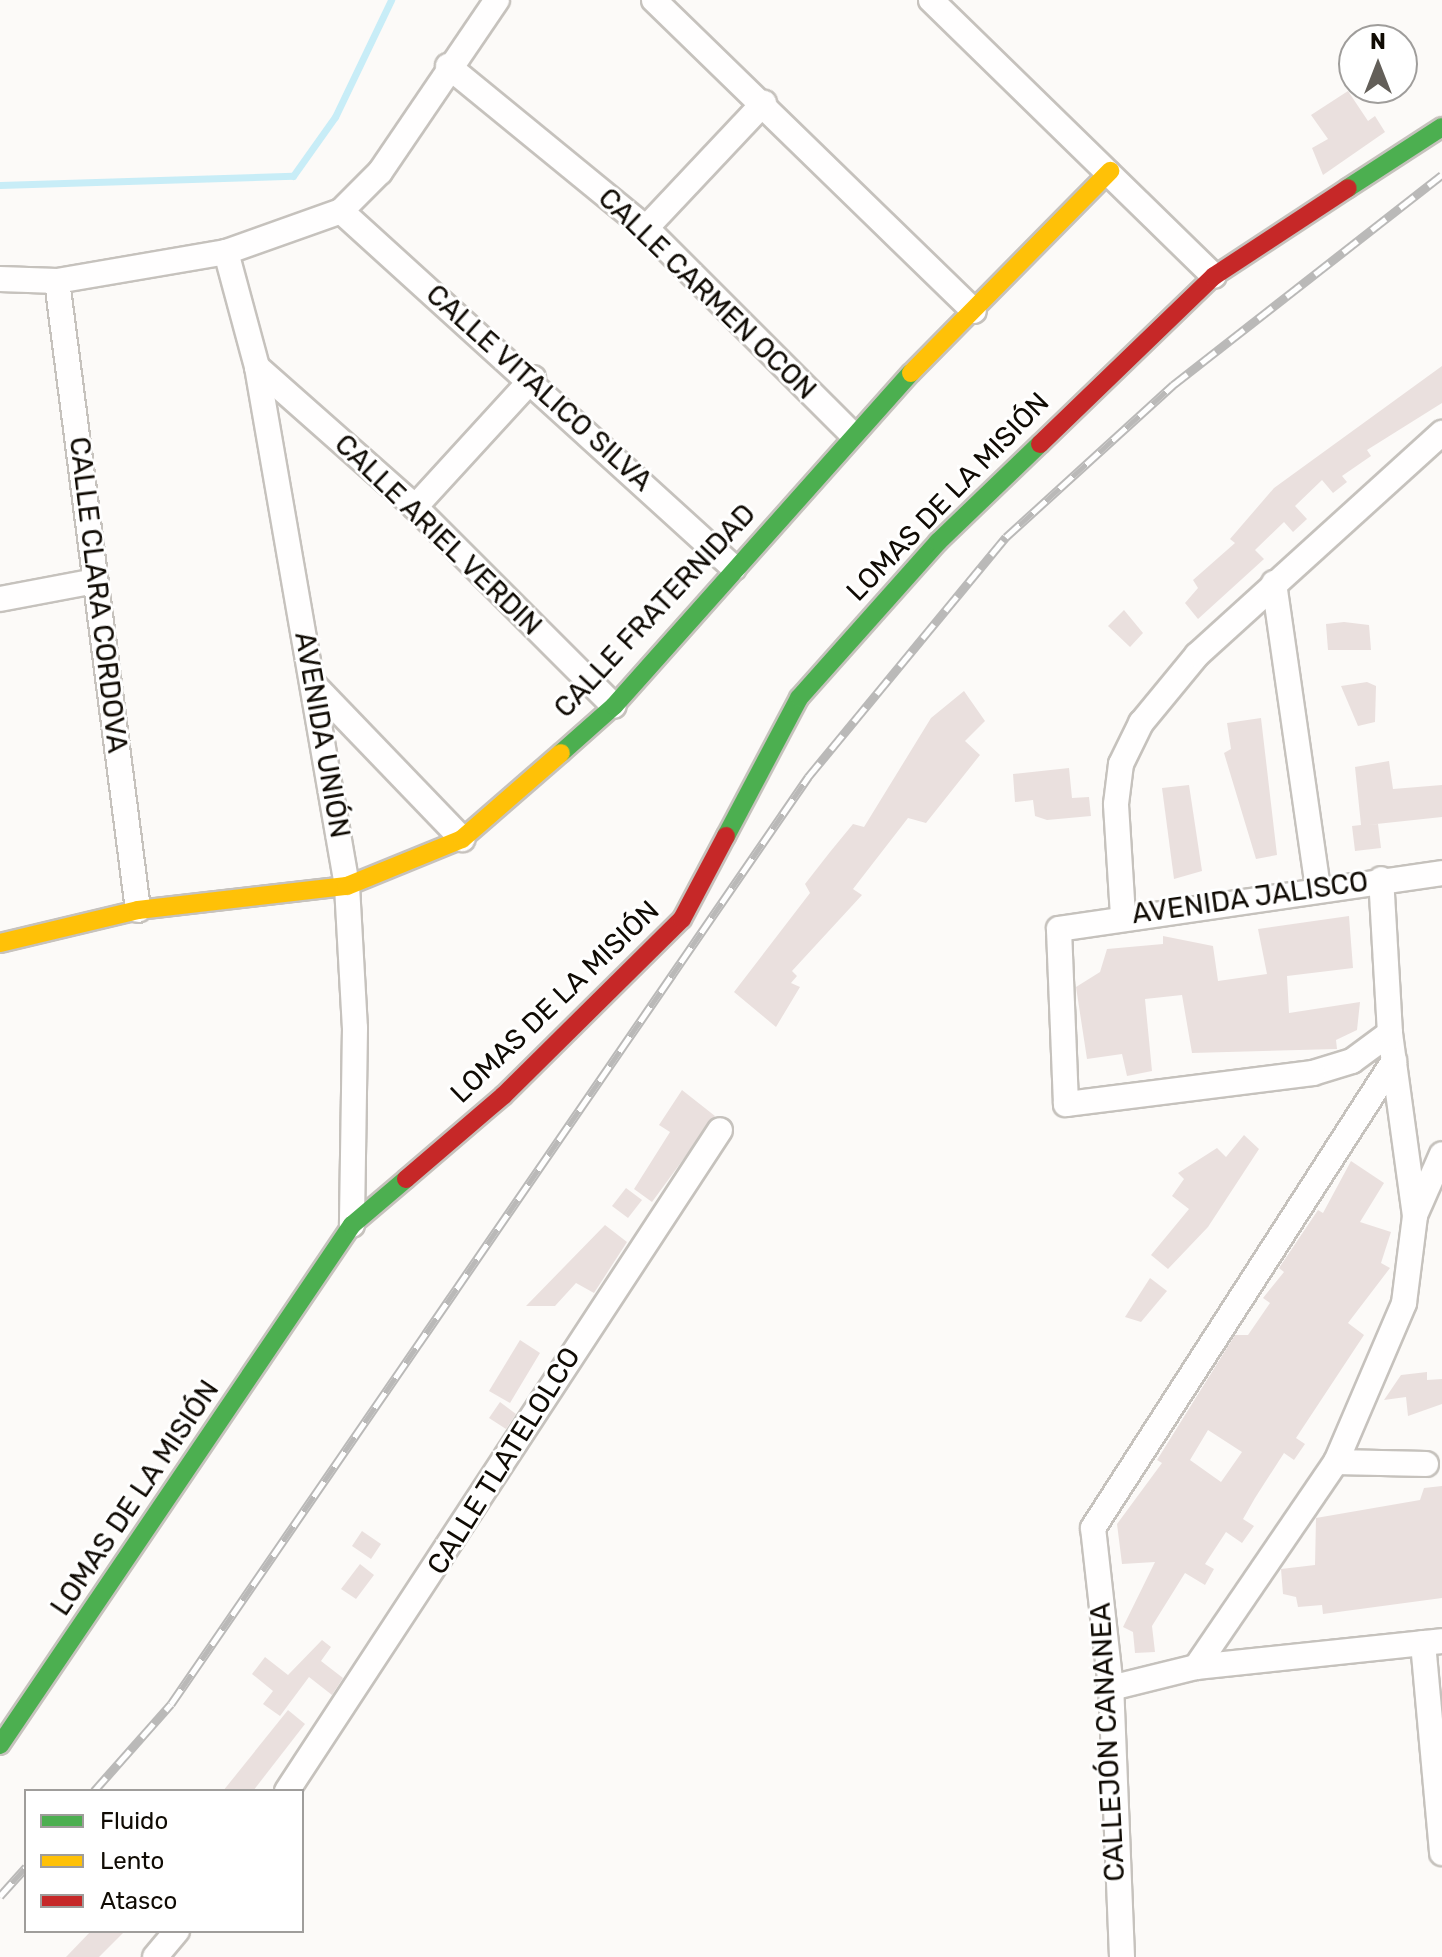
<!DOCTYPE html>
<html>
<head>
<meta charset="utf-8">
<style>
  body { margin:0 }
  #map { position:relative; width:1442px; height:1957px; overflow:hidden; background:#fcfaf8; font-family:Rubik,sans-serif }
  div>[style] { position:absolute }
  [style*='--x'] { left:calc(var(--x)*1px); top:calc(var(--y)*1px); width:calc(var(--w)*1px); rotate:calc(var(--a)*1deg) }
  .stream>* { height:7px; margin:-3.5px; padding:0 3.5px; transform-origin:3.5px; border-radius:3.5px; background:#c8edf7 }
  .building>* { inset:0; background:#eae0de }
  .roads { filter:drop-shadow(2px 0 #c6c2bd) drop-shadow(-2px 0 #c6c2bd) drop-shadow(0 2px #c6c2bd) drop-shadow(0 -2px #c6c2bd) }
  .street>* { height:24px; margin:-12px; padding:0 12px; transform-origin:12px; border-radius:12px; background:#fffefe }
  .fast>* { height:18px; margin:-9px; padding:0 9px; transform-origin:9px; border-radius:9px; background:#4caf50 }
  .slow>* { height:18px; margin:-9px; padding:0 9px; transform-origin:9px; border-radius:9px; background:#ffc107 }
  .jam>* { height:18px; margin:-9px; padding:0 9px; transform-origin:9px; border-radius:9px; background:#c62828 }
  .rail>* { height:9px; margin-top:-4.5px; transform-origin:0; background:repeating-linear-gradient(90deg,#fff 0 18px,#bab9b8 0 36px); box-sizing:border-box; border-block:2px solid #bab9b8 }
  span { translate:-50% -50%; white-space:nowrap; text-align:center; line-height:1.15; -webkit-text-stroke:6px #fff; paint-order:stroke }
  .street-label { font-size:28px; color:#100b04 }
  .legend { position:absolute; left:24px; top:1789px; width:280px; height:144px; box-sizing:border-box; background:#fff; border:2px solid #9f9d9b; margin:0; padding:10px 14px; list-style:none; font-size:24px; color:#100b04 }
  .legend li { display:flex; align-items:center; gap:16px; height:40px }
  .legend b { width:40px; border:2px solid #9f9d9b }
  .north { position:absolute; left:1338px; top:24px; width:80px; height:80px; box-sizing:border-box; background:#fff; border:2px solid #9f9d9b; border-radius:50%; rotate:0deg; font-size:22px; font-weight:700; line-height:32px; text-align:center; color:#100b04 }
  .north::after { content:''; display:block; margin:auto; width:28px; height:36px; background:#635f59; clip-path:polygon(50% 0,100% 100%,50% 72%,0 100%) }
</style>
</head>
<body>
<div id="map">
  <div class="stream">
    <i style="--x:0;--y:185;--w:293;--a:-1.8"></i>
    <i style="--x:293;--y:176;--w:72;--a:-54.6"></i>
    <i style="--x:335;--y:117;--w:130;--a:-64.4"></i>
  </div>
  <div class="building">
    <i style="clip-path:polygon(1348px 91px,1368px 121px,1375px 116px,1385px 132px,1323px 175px,1312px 148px,1328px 139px,1311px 115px)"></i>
    <i style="clip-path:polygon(1442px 366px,1442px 403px,1367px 450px,1371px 456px,1342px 476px,1347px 482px,1333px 493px,1322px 480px,1295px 506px,1307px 519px,1293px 532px,1284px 522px,1255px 550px,1264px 559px,1198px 619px,1185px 603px,1198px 588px,1193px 580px,1235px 543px,1230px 539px,1274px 488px)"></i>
    <i style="clip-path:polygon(1124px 610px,1143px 633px,1130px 647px,1108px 626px)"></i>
    <i style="clip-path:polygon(1344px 622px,1369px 625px,1371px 650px,1328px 650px,1326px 624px)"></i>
    <i style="clip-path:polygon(1367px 682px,1376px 686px,1375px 722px,1358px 726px,1341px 686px)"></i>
    <i style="clip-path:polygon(964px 691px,985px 721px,965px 741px,980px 755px,926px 823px,908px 818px,853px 889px,862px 895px,792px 971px,797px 976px,791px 983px,800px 987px,776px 1027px,734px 992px,810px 893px,805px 884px,830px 852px,853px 824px,864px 827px,931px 718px)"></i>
    <i style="clip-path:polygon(1261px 718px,1277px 855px,1256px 859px,1224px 753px,1231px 749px,1227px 723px)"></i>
    <i style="clip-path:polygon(1389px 761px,1393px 789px,1442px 785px,1442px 817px,1367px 825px,1378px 824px,1381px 848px,1355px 851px,1352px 826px,1361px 825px,1355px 767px)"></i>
    <i style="clip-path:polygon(1069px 768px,1072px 798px,1089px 797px,1091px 816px,1047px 820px,1035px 816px,1033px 800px,1015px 802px,1013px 774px)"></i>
    <i style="clip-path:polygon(1189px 785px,1202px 871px,1174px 879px,1162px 788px)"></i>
    <i style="clip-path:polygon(1349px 916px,1353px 968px,1287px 976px,1289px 1013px,1360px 1002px,1357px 1030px,1336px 1040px,1337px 1049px,1192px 1053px,1182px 995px,1145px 999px,1152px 1071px,1127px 1076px,1122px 1054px,1087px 1059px,1076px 987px,1100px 972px,1107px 949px,1163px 944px,1163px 936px,1213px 946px,1218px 981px,1267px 974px,1258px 929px)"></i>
    <i style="clip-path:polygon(682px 1090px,715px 1116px,652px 1202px,634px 1189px,670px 1132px,659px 1125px)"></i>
    <i style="clip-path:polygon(1244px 1135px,1259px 1149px,1208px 1227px,1168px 1269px,1151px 1255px,1189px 1209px,1172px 1196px,1184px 1179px,1178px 1173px,1217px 1148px,1226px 1157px)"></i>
    <i style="clip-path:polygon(evenodd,1351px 1161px,1384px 1183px,1360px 1222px,1391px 1232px,1381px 1263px,1390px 1268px,1348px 1323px,1364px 1335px,1296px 1438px,1305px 1444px,1294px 1460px,1284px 1453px,1255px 1498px,1243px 1519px,1254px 1526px,1242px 1543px,1226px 1532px,1205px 1564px,1214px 1569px,1205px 1585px,1185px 1573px,1152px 1626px,1155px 1652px,1135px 1653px,1133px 1632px,1123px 1627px,1155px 1562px,1122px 1564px,1117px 1524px,1162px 1463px,1157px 1460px,1235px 1335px,1248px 1335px,1270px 1303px,1263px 1298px,1284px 1272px,1279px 1268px,1318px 1210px,1323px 1213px,1351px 1161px,1208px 1430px,1242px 1452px,1221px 1482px,1190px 1460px,1208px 1430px)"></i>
    <i style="clip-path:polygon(626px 1188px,642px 1200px,628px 1218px,612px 1206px)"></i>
    <i style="clip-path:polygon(605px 1225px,627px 1242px,594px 1293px,576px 1283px,555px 1306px,526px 1306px)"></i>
    <i style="clip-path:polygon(1150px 1278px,1167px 1291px,1141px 1322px,1125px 1317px)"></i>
    <i style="clip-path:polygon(520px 1340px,540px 1353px,510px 1403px,489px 1391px)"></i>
    <i style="clip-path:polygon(1427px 1372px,1427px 1380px,1442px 1379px,1442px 1404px,1408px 1416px,1406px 1397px,1384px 1400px,1401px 1375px)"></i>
    <i style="clip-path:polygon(500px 1402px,516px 1414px,506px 1429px,489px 1418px)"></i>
    <i style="clip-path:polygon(1442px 1486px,1442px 1598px,1323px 1614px,1322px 1605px,1298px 1607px,1296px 1597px,1283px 1594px,1281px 1569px,1315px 1565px,1316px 1518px,1420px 1500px,1424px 1488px)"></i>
    <i style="clip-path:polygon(362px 1531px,381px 1544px,371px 1559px,352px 1546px)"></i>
    <i style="clip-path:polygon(360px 1564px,374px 1575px,356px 1599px,341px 1589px)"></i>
    <i style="clip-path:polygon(322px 1640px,331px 1647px,321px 1661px,343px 1678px,332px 1695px,309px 1677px,280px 1716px,263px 1704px,273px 1691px,252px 1674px,265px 1657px,288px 1675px)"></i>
    <i style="clip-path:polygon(288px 1710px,305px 1724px,253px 1791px,223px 1791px)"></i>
    <i style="clip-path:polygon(91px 1931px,125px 1931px,99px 1957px,66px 1957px)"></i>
  </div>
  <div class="roads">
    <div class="street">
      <i style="--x:654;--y:0;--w:446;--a:44.2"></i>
      <i style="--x:931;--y:0;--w:395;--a:44.3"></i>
      <i style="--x:448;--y:66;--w:256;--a:39.3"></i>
      <i style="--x:646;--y:228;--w:291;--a:45"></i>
      <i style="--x:341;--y:211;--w:531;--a:42.25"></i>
      <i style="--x:646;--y:228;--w:172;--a:-46.7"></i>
      <i style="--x:226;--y:252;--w:119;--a:74.9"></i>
      <i style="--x:257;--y:367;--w:527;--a:80.16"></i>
      <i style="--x:347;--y:886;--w:142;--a:86.8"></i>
      <i style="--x:355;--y:1028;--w:197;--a:90.9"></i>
      <i style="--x:0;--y:279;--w:57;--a:2"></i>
      <i style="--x:57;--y:281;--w:171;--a:-9.7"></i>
      <i style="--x:226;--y:252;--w:122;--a:-19.6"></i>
      <i style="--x:341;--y:211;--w:55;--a:-45"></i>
      <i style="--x:380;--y:172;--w:208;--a:-55.8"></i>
      <i style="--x:57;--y:281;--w:634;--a:82.66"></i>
      <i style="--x:257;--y:367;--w:211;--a:41.5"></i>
      <i style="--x:415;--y:507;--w:281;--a:45"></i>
      <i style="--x:415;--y:507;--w:175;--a:-47.5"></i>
      <i style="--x:1274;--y:583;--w:308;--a:81.8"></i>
      <i style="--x:0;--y:599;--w:97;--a:-10.7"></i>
      <i style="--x:314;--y:685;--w:214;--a:46.1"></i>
      <i style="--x:1123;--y:916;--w:112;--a:-93.6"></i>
      <i style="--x:1116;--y:804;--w:40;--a:-82.9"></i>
      <i style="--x:1121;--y:764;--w:46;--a:-64"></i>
      <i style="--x:1141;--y:723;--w:88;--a:-50.5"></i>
      <i style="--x:1197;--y:655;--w:331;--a:-42.2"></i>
      <i style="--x:1390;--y:1033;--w:47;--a:143.6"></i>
      <i style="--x:1352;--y:1061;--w:41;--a:162.9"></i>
      <i style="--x:1313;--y:1073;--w:249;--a:172.8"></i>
      <i style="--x:1066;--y:1104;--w:175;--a:-92.3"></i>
      <i style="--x:1059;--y:929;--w:387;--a:-8.3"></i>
      <i style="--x:1416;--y:1213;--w:64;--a:-66.2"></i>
      <i style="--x:1336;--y:1462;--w:90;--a:1.3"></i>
      <i style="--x:1423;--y:1643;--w:211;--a:84.8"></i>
      <i style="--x:1196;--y:1667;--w:248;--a:-55.7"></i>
      <i style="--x:1336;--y:1462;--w:173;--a:-66.8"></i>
      <i style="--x:1404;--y:1303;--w:88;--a:-82.8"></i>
      <i style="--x:1415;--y:1216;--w:185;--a:-97.8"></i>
      <i style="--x:1390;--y:1033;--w:154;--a:-93.3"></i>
      <i style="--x:1111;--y:1688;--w:88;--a:-13.9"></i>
      <i style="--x:1196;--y:1667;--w:247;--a:-6"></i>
      <i style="--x:287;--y:1791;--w:790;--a:-56.77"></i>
      <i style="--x:155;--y:1957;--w:34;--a:-50"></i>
      <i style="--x:1122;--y:1957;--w:269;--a:-92.3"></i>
      <i style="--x:1111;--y:1688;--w:161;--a:-96.4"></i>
      <i style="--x:1093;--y:1528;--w:556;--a:-57.2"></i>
    </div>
    <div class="fast">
      <i style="--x:1348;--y:188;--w:112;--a:-33"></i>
      <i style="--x:561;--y:753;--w:71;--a:-41.6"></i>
      <i style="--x:614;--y:706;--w:446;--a:-48.3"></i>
      <i style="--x:726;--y:836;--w:156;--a:-62.1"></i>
      <i style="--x:799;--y:698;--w:209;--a:-48.3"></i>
      <i style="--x:938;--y:542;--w:141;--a:-43.9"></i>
      <i style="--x:0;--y:1745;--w:628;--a:-55.91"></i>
      <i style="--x:352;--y:1225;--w:71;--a:-40.4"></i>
    </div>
    <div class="slow">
      <i style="--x:911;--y:373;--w:284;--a:-45.4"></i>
      <i style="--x:0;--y:943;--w:142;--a:-13.4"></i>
      <i style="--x:138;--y:910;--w:210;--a:-6.6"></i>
      <i style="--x:347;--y:886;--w:124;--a:-22.2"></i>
      <i style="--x:462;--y:839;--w:131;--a:-41"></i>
    </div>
    <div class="jam">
      <i style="--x:1040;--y:444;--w:242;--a:-44"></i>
      <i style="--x:1214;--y:276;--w:160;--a:-33.3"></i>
      <i style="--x:406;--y:1179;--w:129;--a:-40.6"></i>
      <i style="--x:504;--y:1095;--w:250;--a:-44.7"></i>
      <i style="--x:682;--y:919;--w:94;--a:-62.1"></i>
    </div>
  </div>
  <div class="rail">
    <i style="--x:94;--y:1791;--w:116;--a:-48.5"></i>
    <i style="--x:171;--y:1704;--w:1125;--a:-55.5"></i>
    <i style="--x:808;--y:777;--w:311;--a:-50.5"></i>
    <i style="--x:1006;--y:537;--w:226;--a:-42.3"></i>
    <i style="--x:1173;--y:385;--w:341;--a:-38"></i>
    <i style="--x:0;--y:1896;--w:39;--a:-48"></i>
  </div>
  <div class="street-label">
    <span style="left:707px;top:294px;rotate:44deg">CALLE CARMEN OCON</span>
    <span style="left:539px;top:388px;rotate:42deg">CALLE VITALICO SILVA</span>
    <span style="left:948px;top:497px;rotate:-46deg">LOMAS DE LA MISIÓN</span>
    <span style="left:438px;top:535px;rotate:44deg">CALLE ARIEL VERDIN</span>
    <span style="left:98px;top:595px;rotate:83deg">CALLE CLARA CORDOVA</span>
    <span style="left:655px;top:611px;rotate:-47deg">CALLE FRATERNIDAD</span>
    <span style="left:322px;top:735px;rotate:80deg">AVENIDA UNIÓN</span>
    <span style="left:1250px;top:898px;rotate:-8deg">AVENIDA JALISCO</span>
    <span style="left:555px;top:1002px;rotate:-44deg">LOMAS DE LA MISIÓN</span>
    <span style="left:504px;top:1461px;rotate:-58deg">CALLE TLATELOLCO</span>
    <span style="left:135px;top:1498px;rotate:-56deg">LOMAS DE LA MISIÓN</span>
    <span style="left:1108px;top:1742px;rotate:-93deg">CALLEJÓN CANANEA</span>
  </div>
  <ul class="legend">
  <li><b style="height:10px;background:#4caf50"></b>Fluido</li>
  <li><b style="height:10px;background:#ffc107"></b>Lento</li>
  <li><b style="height:10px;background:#c62828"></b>Atasco</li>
  </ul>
  <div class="north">N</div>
</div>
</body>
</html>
